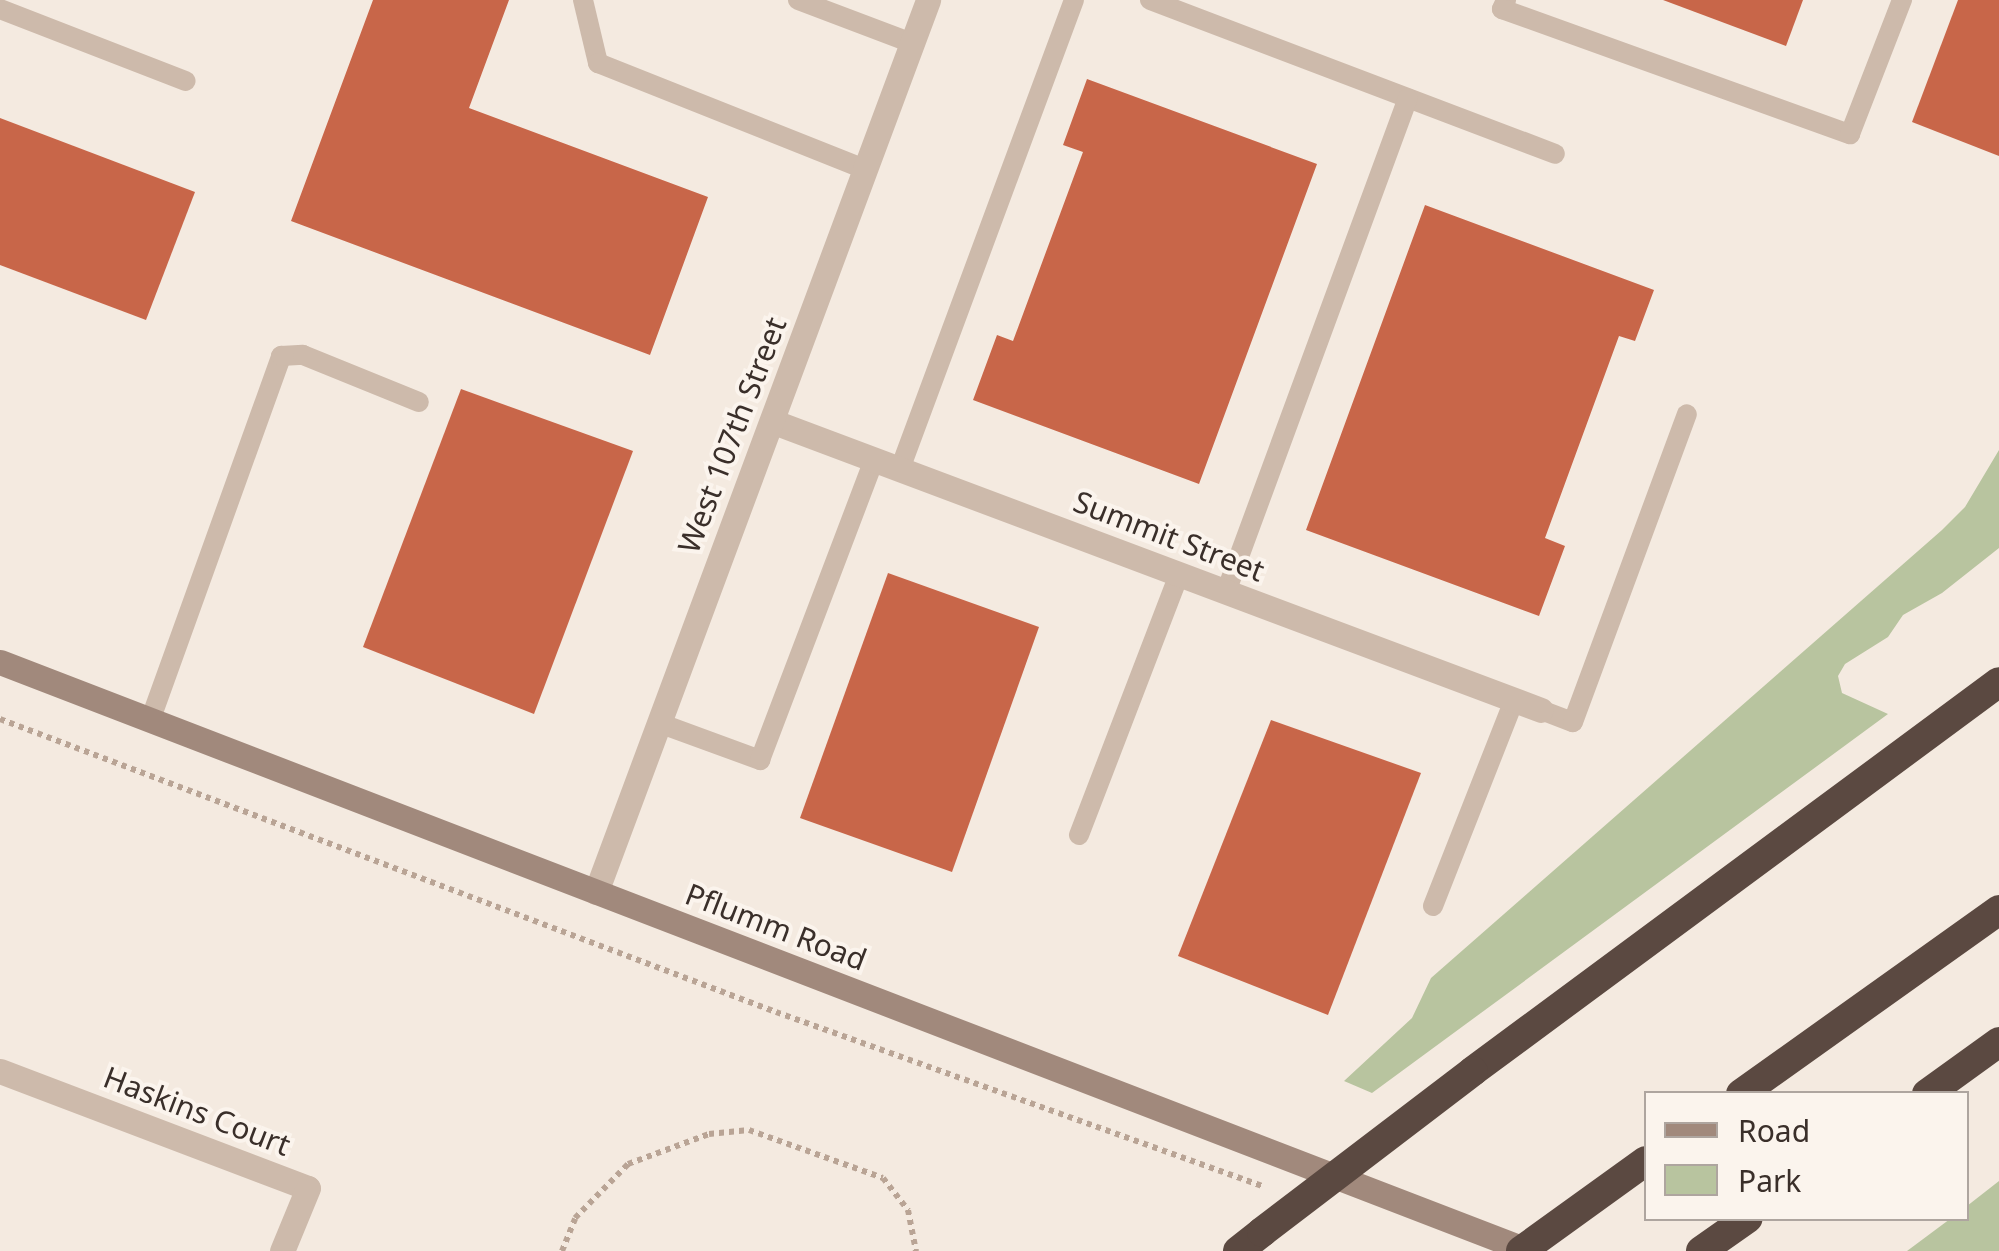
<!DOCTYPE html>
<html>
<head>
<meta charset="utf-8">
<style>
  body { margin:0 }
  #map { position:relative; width:1999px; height:1251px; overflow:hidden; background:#f4eae0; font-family:"Noto Sans",sans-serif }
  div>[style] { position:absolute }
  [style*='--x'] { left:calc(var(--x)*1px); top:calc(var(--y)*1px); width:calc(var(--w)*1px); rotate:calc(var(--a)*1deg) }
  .green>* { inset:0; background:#b8c49f }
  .building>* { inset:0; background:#c86649 }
  .path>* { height:6px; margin-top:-3px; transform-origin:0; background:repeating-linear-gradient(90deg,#b9a495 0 5px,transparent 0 10px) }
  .service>* { height:20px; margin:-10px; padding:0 10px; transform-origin:10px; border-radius:10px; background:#cdbaab }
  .minor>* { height:25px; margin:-12.5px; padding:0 12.5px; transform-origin:12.5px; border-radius:12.5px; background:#cdbaab }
  .secondary>* { height:25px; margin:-12.5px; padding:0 12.5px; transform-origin:12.5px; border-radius:12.5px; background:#a1897c }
  .motorway>* { height:30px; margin:-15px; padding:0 15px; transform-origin:15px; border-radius:15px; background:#5b4941 }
  .motorway-bridge>* { height:30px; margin:-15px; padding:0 15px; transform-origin:15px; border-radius:15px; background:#5b4941 }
  span { translate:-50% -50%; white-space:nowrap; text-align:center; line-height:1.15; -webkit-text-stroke:8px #fbf4ed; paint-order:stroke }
  .street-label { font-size:30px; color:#3a2f2a }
  .legend { position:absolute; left:1644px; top:1091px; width:325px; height:130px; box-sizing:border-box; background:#fbf4ed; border:2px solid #aea59f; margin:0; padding:12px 18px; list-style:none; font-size:30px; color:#3a2f2a }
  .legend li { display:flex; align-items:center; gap:20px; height:50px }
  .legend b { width:50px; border:2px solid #aea59f }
</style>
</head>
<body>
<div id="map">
  <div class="green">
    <i style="clip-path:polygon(1999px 450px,1999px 548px,1942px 593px,1903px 615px,1888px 637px,1845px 664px,1838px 676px,1842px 693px,1888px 714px,1372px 1093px,1344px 1081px,1412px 1018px,1431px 978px,1942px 530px,1965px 507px)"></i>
    <i style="clip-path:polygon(1999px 1181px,1999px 1251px,1907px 1251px,1950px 1219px,1966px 1218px,1967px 1206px)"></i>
  </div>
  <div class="building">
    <i style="clip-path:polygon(373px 0,509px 0,469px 108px,708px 197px,650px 355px,291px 221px)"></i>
    <i style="clip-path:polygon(1663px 0,1803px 0,1786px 46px)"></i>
    <i style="clip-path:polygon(1958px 0,1999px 0,1999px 156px,1912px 122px)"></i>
    <i style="clip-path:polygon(1087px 79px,1317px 164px,1199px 484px,973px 400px,997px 335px,1013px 341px,1083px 152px,1063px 145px)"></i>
    <i style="clip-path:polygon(0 118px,195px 192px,146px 320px,0 265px)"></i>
    <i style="clip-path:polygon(1425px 205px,1654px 290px,1635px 341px,1619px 336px,1545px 538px,1565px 546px,1539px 616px,1306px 530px)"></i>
    <i style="clip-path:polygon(461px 389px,633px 451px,534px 714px,363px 647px)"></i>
    <i style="clip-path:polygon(888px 573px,1039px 627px,952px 872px,800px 818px)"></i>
    <i style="clip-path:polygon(1271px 720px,1421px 773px,1328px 1015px,1178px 956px)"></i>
  </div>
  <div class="path">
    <i style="--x:0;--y:719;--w:829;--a:20.69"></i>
    <i style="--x:776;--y:1012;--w:519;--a:19.69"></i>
    <i style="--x:562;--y:1251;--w:35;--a:-68"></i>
    <i style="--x:575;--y:1218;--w:76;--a:-45.5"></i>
    <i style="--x:628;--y:1164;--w:86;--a:-20.3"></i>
    <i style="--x:709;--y:1134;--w:40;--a:-5.7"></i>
    <i style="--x:749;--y:1130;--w:142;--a:19.7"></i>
    <i style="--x:883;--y:1178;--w:41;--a:52"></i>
    <i style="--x:908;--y:1210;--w:42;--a:79"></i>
  </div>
  <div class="service">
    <i style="--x:583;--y:0;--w:65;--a:76.6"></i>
    <i style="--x:598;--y:63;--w:287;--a:21.7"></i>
    <i style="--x:798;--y:0;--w:122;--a:20.7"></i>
    <i style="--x:1150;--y:0;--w:433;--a:20.8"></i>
    <i style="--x:1506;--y:0;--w:10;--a:114"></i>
    <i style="--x:1502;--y:9;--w:370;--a:19.8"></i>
    <i style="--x:1850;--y:134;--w:144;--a:-68.8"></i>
    <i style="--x:0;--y:9;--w:199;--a:21.2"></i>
    <i style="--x:900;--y:469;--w:500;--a:-69.65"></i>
    <i style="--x:1226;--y:592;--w:526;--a:-69.78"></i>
    <i style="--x:1541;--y:710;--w:34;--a:21"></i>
    <i style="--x:1573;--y:722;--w:328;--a:-69.7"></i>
    <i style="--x:151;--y:718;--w:385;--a:-70.2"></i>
    <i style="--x:281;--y:356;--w:22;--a:-3"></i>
    <i style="--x:303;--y:355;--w:125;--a:22.1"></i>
    <i style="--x:659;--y:723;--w:108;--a:20.1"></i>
    <i style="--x:760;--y:760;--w:321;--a:-69.2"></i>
    <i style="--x:1079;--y:835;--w:280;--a:-69"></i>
    <i style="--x:1433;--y:906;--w:221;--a:-68.5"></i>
  </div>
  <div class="minor">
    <i style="--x:774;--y:422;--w:819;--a:20.58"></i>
    <i style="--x:596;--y:892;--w:952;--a:-69.58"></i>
    <i style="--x:0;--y:1071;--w:329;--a:20.8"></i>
    <i style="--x:308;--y:1188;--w:68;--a:112.4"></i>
  </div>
  <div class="secondary">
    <i style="--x:0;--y:662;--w:1639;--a:21.07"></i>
  </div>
  <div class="motorway">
    <i style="--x:1473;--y:1071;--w:654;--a:-36.48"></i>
    <i style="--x:1741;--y:1094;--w:317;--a:-35.5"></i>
    <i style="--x:1927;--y:1094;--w:89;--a:-35.8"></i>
    <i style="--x:1238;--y:1251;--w:31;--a:-38"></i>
    <i style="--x:1701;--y:1251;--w:57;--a:-35.1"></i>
  </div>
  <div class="motorway-bridge">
    <i style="--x:1262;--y:1232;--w:265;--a:-37.3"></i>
    <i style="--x:1521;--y:1251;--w:154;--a:-35.8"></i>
  </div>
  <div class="street-label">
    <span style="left:732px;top:435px;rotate:-69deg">West 107th Street</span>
    <span style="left:1169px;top:536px;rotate:21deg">Summit Street</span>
    <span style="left:776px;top:927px;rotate:21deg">Pflumm Road</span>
    <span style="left:197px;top:1111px;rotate:21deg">Haskins Court</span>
  </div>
  <ul class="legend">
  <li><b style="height:12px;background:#a1897c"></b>Road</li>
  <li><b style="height:28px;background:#b8c49f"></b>Park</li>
  </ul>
</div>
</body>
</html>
